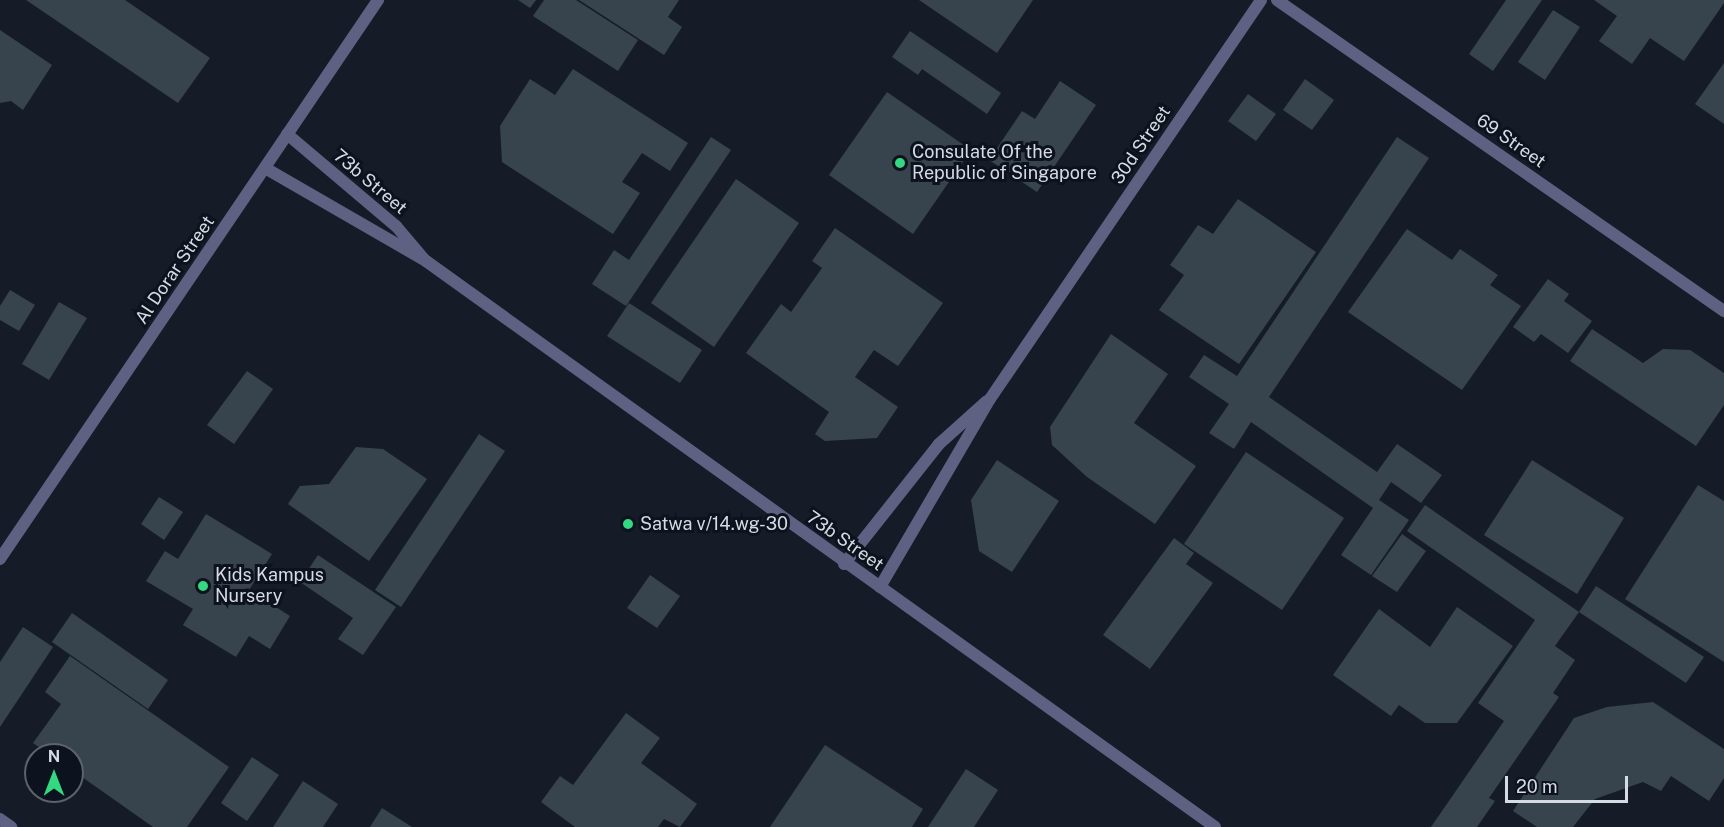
<!DOCTYPE html>
<html>
<head>
<meta charset="utf-8">
<style>
  body { margin:0 }
  #map { position:relative; width:1724px; height:827px; overflow:hidden; background:#151c27; font-family:"Public Sans",sans-serif }
  div>[style] { position:absolute }
  [style*='--x'] { left:calc(var(--x)*1px); top:calc(var(--y)*1px); width:calc(var(--w)*1px); rotate:calc(var(--a)*1deg) }
  .building>* { inset:0; background:#37444d }
  .street>* { height:12px; margin:-6px; padding:0 6px; transform-origin:6px; border-radius:6px; background:#5f6182 }
  .dots>* { width:16px; height:16px; translate:-50% -50%; box-sizing:border-box; border:3px solid #0d131e; border-radius:50% }
  span { translate:-50% -50%; white-space:nowrap; text-align:center; line-height:1.15; -webkit-text-stroke:6px #0d131e; paint-order:stroke }
  .street-label { font-size:18px; color:#d6dbe3 }
  .poi-label { font-size:18px; color:#d6dbe3 }
  .left { translate:0 -50%; text-align:left }
  .north { position:absolute; left:24px; top:743px; width:60px; height:60px; box-sizing:border-box; background:#0d131e; border:2px solid #5d636d; border-radius:50%; rotate:0deg; font-size:16px; font-weight:700; line-height:24px; text-align:center; color:#d6dbe3 }
  .north::after { content:''; display:block; margin:auto; width:21px; height:27px; background:#33d881; clip-path:polygon(50% 0,100% 100%,50% 72%,0 100%) }
  .scale { position:absolute; left:1505px; top:776px; width:123px; height:27px; box-sizing:border-box; border:3px solid #d6dbe3; border-top:0; padding-left:8px; font-size:18px; line-height:21px; white-space:nowrap; color:#d6dbe3; -webkit-text-stroke:4px #0d131e; paint-order:stroke }
</style>
</head>
<body>
<div id="map">
  <div class="building">
    <i style="clip-path:polygon(26px 0,125px 0,210px 58px,178px 103px)"></i>
    <i style="clip-path:polygon(518px 0,536px 0,530px 8px)"></i>
    <i style="clip-path:polygon(544px 0,576px 0,638px 40px,618px 71px,533px 16px)"></i>
    <i style="clip-path:polygon(579px 0,679px 0,668px 17px,682px 27px,664px 55px)"></i>
    <i style="clip-path:polygon(919px 0,1033px 0,997px 53px)"></i>
    <i style="clip-path:polygon(1506px 0,1542px 0,1493px 71px,1469px 54px)"></i>
    <i style="clip-path:polygon(1594px 0,1724px 0,1724px 3px,1684px 61px,1650px 38px,1632px 64px,1599px 41px,1617px 16px)"></i>
    <i style="clip-path:polygon(1553px 10px,1580px 27px,1545px 80px,1518px 62px)"></i>
    <i style="clip-path:polygon(0 30px,52px 65px,23px 110px,11px 101px,0 103px)"></i>
    <i style="clip-path:polygon(910px 31px,1001px 93px,987px 114px,922px 69px,918px 75px,892px 57px)"></i>
    <i style="clip-path:polygon(1724px 63px,1724px 124px,1695px 104px)"></i>
    <i style="clip-path:polygon(573px 69px,688px 143px,670px 171px,642px 153px,622px 182px,640px 193px,613px 234px,502px 162px,500px 126px,530px 79px,555px 95px)"></i>
    <i style="clip-path:polygon(1305px 79px,1334px 100px,1312px 130px,1283px 110px)"></i>
    <i style="clip-path:polygon(1060px 81px,1096px 105px,1037px 192px,989px 160px,1022px 111px,1035px 119px)"></i>
    <i style="clip-path:polygon(887px 92px,971px 150px,913px 234px,829px 175px)"></i>
    <i style="clip-path:polygon(1248px 94px,1276px 114px,1256px 141px,1228px 121px)"></i>
    <i style="clip-path:polygon(711px 137px,731px 150px,626px 306px,592px 284px,614px 250px,629px 260px)"></i>
    <i style="clip-path:polygon(1397px 137px,1429px 158px,1269px 397px,1377px 472px,1397px 444px,1442px 475px,1421px 503px,1391px 482px,1379px 500px,1409px 520px,1371px 575px,1341px 555px,1373px 508px,1251px 422px,1234px 449px,1209px 433px,1229px 404px,1189px 377px,1204px 355px,1237px 376px)"></i>
    <i style="clip-path:polygon(736px 179px,799px 223px,714px 347px,651px 303px)"></i>
    <i style="clip-path:polygon(1238px 199px,1316px 252px,1239px 364px,1159px 310px,1184px 275px,1170px 265px,1198px 225px,1213px 234px)"></i>
    <i style="clip-path:polygon(835px 228px,943px 303px,898px 366px,874px 350px,855px 377px,898px 407px,877px 438px,825px 441px,815px 434px,829px 412px,746px 353px,781px 304px,791px 312px,822px 268px,812px 261px)"></i>
    <i style="clip-path:polygon(1407px 229px,1452px 260px,1460px 249px,1498px 275px,1490px 285px,1521px 306px,1462px 390px,1348px 312px)"></i>
    <i style="clip-path:polygon(1548px 279px,1569px 294px,1564px 301px,1592px 321px,1568px 353px,1541px 334px,1534px 342px,1513px 327px)"></i>
    <i style="clip-path:polygon(10px 290px,35px 305px,19px 331px,0 320px,0 306px)"></i>
    <i style="clip-path:polygon(59px 302px,87px 318px,49px 380px,22px 364px)"></i>
    <i style="clip-path:polygon(629px 303px,702px 350px,680px 383px,607px 336px)"></i>
    <i style="clip-path:polygon(1592px 329px,1643px 363px,1663px 349px,1690px 350px,1724px 373px,1724px 405px,1696px 446px,1570px 361px)"></i>
    <i style="clip-path:polygon(1111px 334px,1168px 374px,1134px 423px,1196px 466px,1155px 524px,1087px 477px,1052px 445px,1050px 427px)"></i>
    <i style="clip-path:polygon(247px 371px,273px 389px,234px 444px,207px 425px)"></i>
    <i style="clip-path:polygon(479px 434px,505px 451px,401px 607px,375px 590px)"></i>
    <i style="clip-path:polygon(356px 447px,383px 449px,427px 479px,369px 561px,288px 504px,300px 486px,329px 484px)"></i>
    <i style="clip-path:polygon(1246px 452px,1344px 518px,1282px 610px,1184px 544px)"></i>
    <i style="clip-path:polygon(997px 460px,1059px 501px,1012px 572px,979px 551px,971px 500px)"></i>
    <i style="clip-path:polygon(1532px 460px,1624px 518px,1577px 594px,1484px 535px)"></i>
    <i style="clip-path:polygon(1698px 485px,1724px 501px,1724px 662px,1625px 599px)"></i>
    <i style="clip-path:polygon(159px 497px,183px 512px,164px 540px,141px 524px)"></i>
    <i style="clip-path:polygon(1425px 505px,1579px 612px,1555px 646px,1575px 660px,1553px 693px,1559px 697px,1489px 798px,1495px 801px,1477px 827px,1431px 827px,1504px 721px,1478px 703px,1535px 620px,1407px 531px)"></i>
    <i style="clip-path:polygon(206px 514px,272px 554px,249px 590px,290px 616px,270px 649px,249px 636px,236px 657px,183px 625px,193px 609px,146px 581px,165px 551px,178px 559px)"></i>
    <i style="clip-path:polygon(1402px 534px,1426px 551px,1397px 592px,1372px 576px)"></i>
    <i style="clip-path:polygon(1174px 538px,1194px 553px,1186px 564px,1213px 583px,1150px 669px,1103px 635px)"></i>
    <i style="clip-path:polygon(318px 555px,396px 607px,363px 655px,338px 639px,353px 618px,300px 582px)"></i>
    <i style="clip-path:polygon(650px 575px,680px 596px,657px 628px,627px 608px)"></i>
    <i style="clip-path:polygon(1596px 586px,1704px 657px,1686px 683px,1579px 612px)"></i>
    <i style="clip-path:polygon(1457px 607px,1513px 646px,1457px 723px,1425px 723px,1399px 705px,1391px 716px,1333px 675px,1379px 609px,1430px 647px)"></i>
    <i style="clip-path:polygon(72px 613px,168px 680px,148px 709px,52px 642px)"></i>
    <i style="clip-path:polygon(23px 627px,53px 647px,0 727px,0 662px)"></i>
    <i style="clip-path:polygon(70px 656px,229px 767px,187px 827px,153px 827px,72px 770px,72px 755px,50px 755px,33px 743px,61px 704px,45px 692px)"></i>
    <i style="clip-path:polygon(1653px 702px,1724px 749px,1724px 778px,1709px 801px,1671px 776px,1661px 791px,1643px 782px,1595px 799px,1573px 827px,1537px 827px,1513px 811px,1574px 718px,1607px 707px)"></i>
    <i style="clip-path:polygon(626px 713px,660px 738px,641px 763px,697px 804px,680px 827px,664px 819px,658px 827px,575px 827px,541px 802px,560px 776px,573px 785px)"></i>
    <i style="clip-path:polygon(825px 745px,923px 809px,912px 827px,770px 827px)"></i>
    <i style="clip-path:polygon(252px 757px,279px 775px,247px 821px,221px 803px)"></i>
    <i style="clip-path:polygon(966px 769px,998px 790px,974px 827px,928px 827px)"></i>
    <i style="clip-path:polygon(303px 781px,338px 804px,323px 827px,273px 827px)"></i>
    <i style="clip-path:polygon(382px 808px,412px 827px,370px 827px)"></i>
  </div>
  <div class="street">
    <i style="--x:1277;--y:0;--w:545;--a:34.83"></i>
    <i style="--x:287;--y:134;--w:143;--a:40.2"></i>
    <i style="--x:396;--y:226;--w:42;--a:49.8"></i>
    <i style="--x:265;--y:168;--w:186;--a:30"></i>
    <i style="--x:426;--y:261;--w:971;--a:35.65"></i>
    <i style="--x:0;--y:559;--w:675;--a:-55.93"></i>
    <i style="--x:844;--y:564;--w:153;--a:-51.6"></i>
    <i style="--x:939;--y:444;--w:64;--a:-41.9"></i>
    <i style="--x:880;--y:587;--w:218;--a:-59.7"></i>
    <i style="--x:990;--y:399;--w:482;--a:-55.8"></i>
    <i style="--x:0;--y:819;--w:14;--a:36"></i>
  </div>
  <div class="dots">
    <i style="left:900px;top:163px;background:#33d881"></i>
    <i style="left:628px;top:524px;background:#33d881"></i>
    <i style="left:203px;top:586px;background:#33d881"></i>
  </div>
  <div class="street-label">
    <span style="left:1511px;top:141px;rotate:35deg">69 Street</span>
    <span style="left:1141px;top:145px;rotate:-56deg">30d Street</span>
    <span style="left:370px;top:182px;rotate:40deg">73b Street</span>
    <span style="left:175px;top:270px;rotate:-56deg">Al Dorar Street</span>
    <span style="left:845px;top:541px;rotate:35deg">73b Street</span>
  </div>
  <div class="poi-label">
    <span class="left" style="left:912px;top:163px">Consulate Of the<br>Republic of Singapore</span>
    <span class="left" style="left:640px;top:524px">Satwa v/14.wg-30</span>
    <span class="left" style="left:215px;top:586px">Kids Kampus<br>Nursery</span>
  </div>
  <div class="north">N</div>
  <div class="scale">20 m</div>
</div>
</body>
</html>
